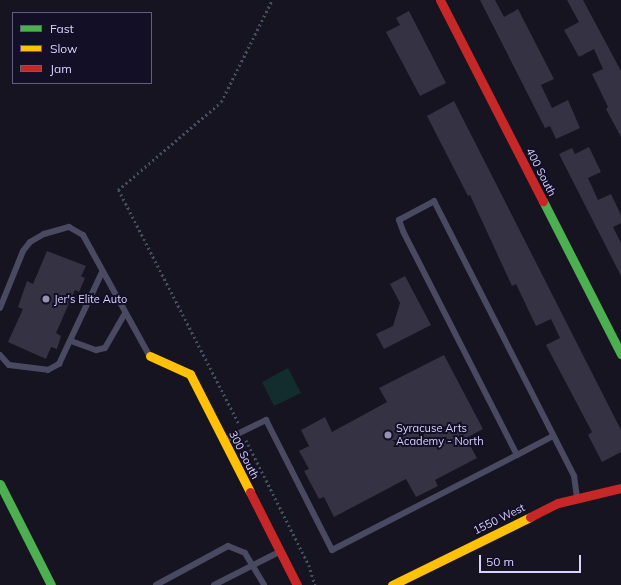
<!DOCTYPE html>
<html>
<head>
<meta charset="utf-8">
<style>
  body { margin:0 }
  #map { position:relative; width:621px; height:585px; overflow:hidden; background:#161421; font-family:Mulish,sans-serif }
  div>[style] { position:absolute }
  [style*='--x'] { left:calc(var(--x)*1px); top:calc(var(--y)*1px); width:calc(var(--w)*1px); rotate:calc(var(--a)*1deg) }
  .green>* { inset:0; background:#132c2d }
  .building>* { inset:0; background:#343243 }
  .path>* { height:2.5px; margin-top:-1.25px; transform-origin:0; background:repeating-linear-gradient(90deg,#44505f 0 2px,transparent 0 5px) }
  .lane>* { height:6px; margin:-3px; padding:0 3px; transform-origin:3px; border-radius:3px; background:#4a4962 }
  .fast>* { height:9px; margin:-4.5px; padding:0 4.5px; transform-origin:4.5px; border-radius:4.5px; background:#4caf50 }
  .slow>* { height:9px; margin:-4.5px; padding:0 4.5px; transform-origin:4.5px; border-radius:4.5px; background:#ffc107 }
  .jam>* { height:9px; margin:-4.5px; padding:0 4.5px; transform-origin:4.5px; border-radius:4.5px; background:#c62828 }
  .dots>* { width:11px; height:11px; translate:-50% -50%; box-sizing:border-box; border:2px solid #130f26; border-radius:50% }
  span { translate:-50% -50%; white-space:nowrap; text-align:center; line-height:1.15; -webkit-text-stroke:4px #130f26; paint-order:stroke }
  .street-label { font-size:11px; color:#d9d4ff }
  .poi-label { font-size:11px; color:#d9d4ff }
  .left { translate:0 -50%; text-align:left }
  .legend { position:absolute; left:12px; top:12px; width:140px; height:72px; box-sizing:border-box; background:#130f26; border:1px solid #625e7d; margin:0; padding:5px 7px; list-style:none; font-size:12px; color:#d9d4ff }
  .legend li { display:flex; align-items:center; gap:8px; height:20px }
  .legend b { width:20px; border:1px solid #625e7d }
  .scale { position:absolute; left:479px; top:555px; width:102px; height:18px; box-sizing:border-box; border:2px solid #d9d4ff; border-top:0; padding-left:5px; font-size:12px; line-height:14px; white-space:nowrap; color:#d9d4ff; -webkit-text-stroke:3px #130f26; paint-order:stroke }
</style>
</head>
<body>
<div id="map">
  <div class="green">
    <i style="clip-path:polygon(288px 368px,301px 393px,274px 406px,262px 382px)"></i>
  </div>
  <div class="building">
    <i style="clip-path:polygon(480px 0,495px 0,504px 17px,518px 9px,554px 79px,541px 85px,552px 108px,568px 100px,580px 128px,556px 139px,550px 126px,545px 128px)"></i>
    <i style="clip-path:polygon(567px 0,583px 0,621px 71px,621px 137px,606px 109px,608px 107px,592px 74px,603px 69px,594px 49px,579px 57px,564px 30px,579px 22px)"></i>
    <i style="clip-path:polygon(409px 11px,446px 83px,420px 96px,386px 32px,400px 25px,396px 18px)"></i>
    <i style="clip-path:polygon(454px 101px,621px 430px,621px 452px,602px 462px,588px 435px,592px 432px,546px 345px,560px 338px,551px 319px,536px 326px,516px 284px,512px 286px,470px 195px,468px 196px,427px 116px)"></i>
    <i style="clip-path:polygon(589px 147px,601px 172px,588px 178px,598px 200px,611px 194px,621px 215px,621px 223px,613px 227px,621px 243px,621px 276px,559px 154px,572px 148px,575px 154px)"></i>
    <i style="clip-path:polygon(47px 251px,86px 266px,81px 276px,85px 278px,79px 292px,75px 290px,56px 333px,61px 336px,57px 349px,51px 347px,46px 359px,8px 342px,23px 309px,18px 307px,27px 281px,33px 284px)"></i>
    <i style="clip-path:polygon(405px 276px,431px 325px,384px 349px,376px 334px,393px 326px,400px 303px,390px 284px)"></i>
    <i style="clip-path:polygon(444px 355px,483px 429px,466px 438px,477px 458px,435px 480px,438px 486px,416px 497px,406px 479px,334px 517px,324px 497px,319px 499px,304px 471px,309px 469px,299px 451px,309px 446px,301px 430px,325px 417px,332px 432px,387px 402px,379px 388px)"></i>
  </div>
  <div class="path">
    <i style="--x:238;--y:423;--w:262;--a:-117.2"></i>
    <i style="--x:118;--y:190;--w:135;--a:-40.5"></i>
    <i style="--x:221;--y:102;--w:114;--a:-63.4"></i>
    <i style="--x:246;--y:440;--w:140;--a:63.3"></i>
    <i style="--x:309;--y:565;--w:21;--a:73"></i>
  </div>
  <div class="lane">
    <i style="--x:0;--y:308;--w:61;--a:-68"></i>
    <i style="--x:23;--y:251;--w:11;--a:-52"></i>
    <i style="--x:30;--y:242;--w:16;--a:-30"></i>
    <i style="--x:44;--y:234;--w:26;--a:-16"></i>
    <i style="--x:69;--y:227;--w:16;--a:30"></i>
    <i style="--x:83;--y:235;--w:137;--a:61.2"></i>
    <i style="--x:71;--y:341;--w:27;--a:20"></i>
    <i style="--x:96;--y:350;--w:9;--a:-13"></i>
    <i style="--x:105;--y:348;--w:39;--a:-60"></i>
    <i style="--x:0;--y:355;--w:13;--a:48"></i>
    <i style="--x:9;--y:365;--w:39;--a:7"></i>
    <i style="--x:48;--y:370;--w:13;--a:-29"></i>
    <i style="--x:59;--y:364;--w:102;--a:-64.9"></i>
    <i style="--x:225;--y:440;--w:46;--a:-26"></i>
    <i style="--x:266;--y:420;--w:146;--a:63.1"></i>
    <i style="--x:332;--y:550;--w:208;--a:-27.2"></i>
    <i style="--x:517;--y:455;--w:251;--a:-117"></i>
    <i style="--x:403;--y:231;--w:12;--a:-110"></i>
    <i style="--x:399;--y:220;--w:40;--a:-28"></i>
    <i style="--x:434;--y:201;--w:309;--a:63"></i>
    <i style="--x:574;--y:476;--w:21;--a:82"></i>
    <i style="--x:517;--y:455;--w:41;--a:-27.8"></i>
    <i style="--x:156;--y:585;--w:82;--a:-28.4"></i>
    <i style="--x:228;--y:546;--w:18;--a:22"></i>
    <i style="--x:245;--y:553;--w:37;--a:59"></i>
    <i style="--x:214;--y:585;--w:73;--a:-26.9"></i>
  </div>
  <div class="fast">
    <i style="--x:543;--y:201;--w:172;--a:63"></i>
    <i style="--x:0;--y:484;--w:113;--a:63.2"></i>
  </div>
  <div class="slow">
    <i style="--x:150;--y:356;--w:44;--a:24.2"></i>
    <i style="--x:190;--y:374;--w:132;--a:63"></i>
    <i style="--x:392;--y:585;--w:154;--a:-26.2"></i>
  </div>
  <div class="jam">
    <i style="--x:440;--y:0;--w:226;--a:62.9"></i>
    <i style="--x:250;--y:492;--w:104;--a:63.2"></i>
    <i style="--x:530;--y:517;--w:31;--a:-27"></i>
    <i style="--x:558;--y:503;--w:65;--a:-13.4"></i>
  </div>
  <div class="dots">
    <i style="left:46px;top:299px;background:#9591b1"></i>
    <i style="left:388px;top:435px;background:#9591b1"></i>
  </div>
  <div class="street-label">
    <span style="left:541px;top:172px;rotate:63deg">400 South</span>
    <span style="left:244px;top:455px;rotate:63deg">300 South</span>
    <span style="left:499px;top:519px;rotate:-26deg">1550 West</span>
  </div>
  <div class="poi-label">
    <span class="left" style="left:54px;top:299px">Jer's Elite Auto</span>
    <span class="left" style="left:396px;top:435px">Syracuse Arts<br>Academy - North</span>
  </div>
  <ul class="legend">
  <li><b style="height:5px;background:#4caf50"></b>Fast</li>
  <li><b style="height:5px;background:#ffc107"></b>Slow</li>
  <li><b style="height:5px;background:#c62828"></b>Jam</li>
  </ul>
  <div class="scale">50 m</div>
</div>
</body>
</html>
